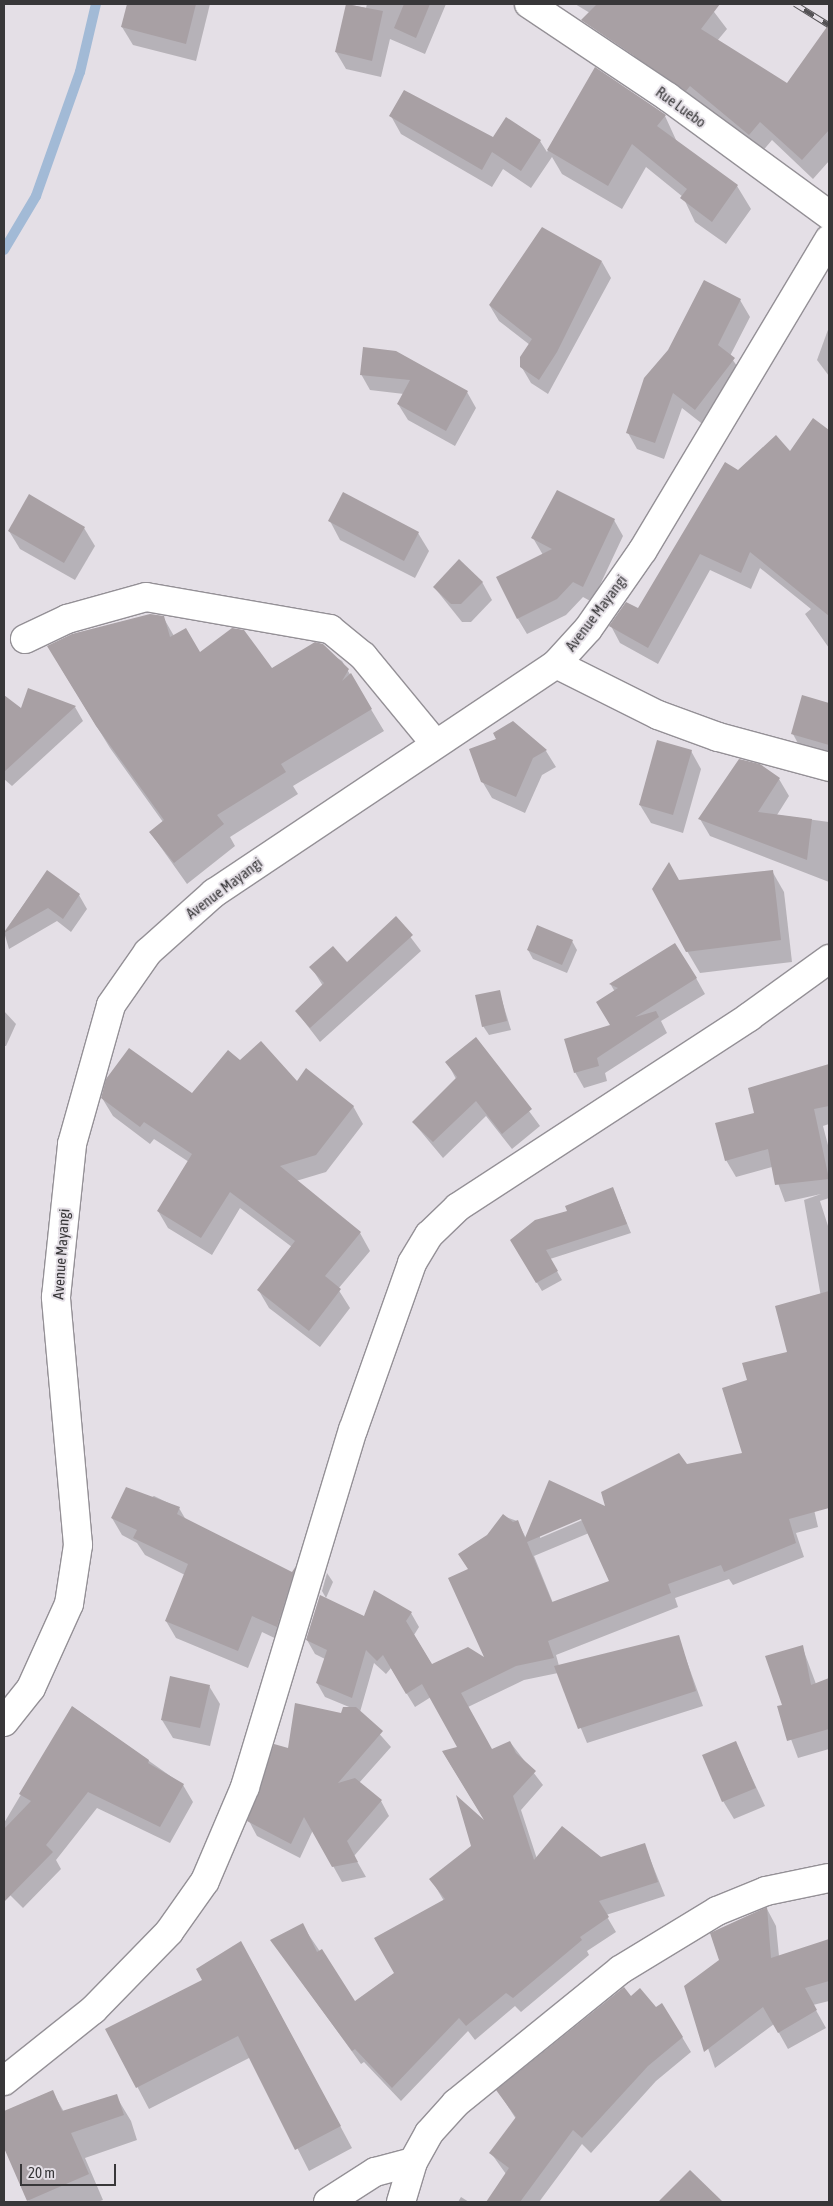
<!DOCTYPE html>
<html>
<head>
<meta charset="utf-8">
<style>
  body { margin:0 }
  #map { position:relative; width:833px; height:2206px; overflow:hidden; background:#e4dfe6; font-family:"Asap Condensed",sans-serif }
  div>[style] { position:absolute }
  [style*='--x'] { left:calc(var(--x)*1px); top:calc(var(--y)*1px); width:calc(var(--w)*1px); rotate:calc(var(--a)*1deg) }
  .shadow>* { inset:0; background:#0003 }
  .stream>* { height:10px; margin:-5px; padding:0 5px; transform-origin:5px; border-radius:5px; background:#a2bad6 }
  .building>* { inset:0; background:#a8a0a4 }
  .roads { filter:drop-shadow(1px 0 #949096) drop-shadow(-1px 0 #949096) drop-shadow(0 1px #949096) drop-shadow(0 -1px #949096) }
  .minor>* { height:28px; margin:-14px; padding:0 14px; transform-origin:14px; border-radius:14px; background:#fff }
  .rail>* { height:5.5px; margin-top:-2.75px; transform-origin:0; background:repeating-linear-gradient(90deg,#e4dfe6 0 11px,#545255 0 22px); box-sizing:border-box; border-block:1px solid #545255 }
  span { translate:-50% -50%; white-space:nowrap; text-align:center; line-height:1.15; -webkit-text-stroke:4px #e4dfe6; paint-order:stroke }
  .street-label { font-size:15px; color:#383739 }
  .frame { position:absolute; inset:0; border:5px solid #383739; pointer-events:none }
  .scale { position:absolute; left:20px; top:2164px; width:96px; height:22px; box-sizing:border-box; border:2px solid #383739; border-top:0; padding-left:6px; font-size:15px; line-height:18px; white-space:nowrap; color:#383739; -webkit-text-stroke:4px #e4dfe6; paint-order:stroke }
</style>
</head>
<body>
<div id="map">
  <div class="shadow">
    <i style="clip-path:polygon(128px 4px,210px 4px,196px 61px,133px 45px,122px 27px)"></i>
    <i style="clip-path:polygon(347px 4px,366px 8px,367px 4px,446px 4px,425px 54px,390px 39px,381px 77px,346px 69px,336px 52px)"></i>
    <i style="clip-path:polygon(575px 4px,636px 4px,620px 31px)"></i>
    <i style="clip-path:polygon(670px 4px,708px 4px,727px 29px,717px 41px,788px 85px,820px 39px,829px 46px,829px 161px,813px 179px,772px 140px,761px 153px,701px 104px,697px 109px,644px 73px,633px 54px)"></i>
    <i style="clip-path:polygon(391px 116px,494px 139px,507px 119px,540px 141px,547px 152px,568px 116px,665px 116px,677px 142px,737px 186px,751px 209px,726px 244px,695px 222px,683px 197px,646px 167px,622px 209px,562px 174px,552px 157px,531px 188px,503px 169px,492px 187px,401px 134px)"></i>
    <i style="clip-path:polygon(602px 262px,611px 278px,548px 394px,531px 383px,521px 366px,530px 345px,499px 321px,490px 306px)"></i>
    <i style="clip-path:polygon(740px 300px,750px 317px,730px 356px,744px 376px,705px 426px,682px 408px,664px 459px,637px 449px,628px 433px)"></i>
    <i style="clip-path:polygon(829px 327px,829px 376px,817px 360px)"></i>
    <i style="clip-path:polygon(395px 352px,467px 392px,476px 408px,455px 446px,408px 420px,398px 404px,404px 394px,370px 390px,361px 374px)"></i>
    <i style="clip-path:polygon(813px 420px,829px 431px,829px 648px,805px 614px,811px 609px,760px 568px,751px 589px,710px 570px,658px 664px,620px 643px,611px 626px,638px 609px,738px 472px,790px 453px)"></i>
    <i style="clip-path:polygon(614px 520px,623px 536px,592px 602px,583px 597px,566px 615px,527px 634px,518px 619px,543px 555px,533px 538px)"></i>
    <i style="clip-path:polygon(330px 521px,418px 533px,429px 551px,415px 578px,340px 540px)"></i>
    <i style="clip-path:polygon(84px 528px,95px 546px,75px 580px,20px 549px,9px 531px)"></i>
    <i style="clip-path:polygon(482px 582px,492px 600px,471px 622px,462px 622px,434px 587px)"></i>
    <i style="clip-path:polygon(163px 617px,174px 636px,199px 654px,271px 670px,315px 644px,342px 661px,384px 731px,293px 786px,298px 794px,230px 837px,235px 846px,187px 884px,150px 832px,163px 822px,110px 748px,61px 668px)"></i>
    <i style="clip-path:polygon(4px 697px,21px 710px,75px 707px,83px 721px,12px 786px,4px 779px)"></i>
    <i style="clip-path:polygon(803px 697px,829px 704px,829px 759px,802px 751px,793px 734px)"></i>
    <i style="clip-path:polygon(513px 722px,546px 751px,556px 767px,542px 775px,525px 813px,492px 798px,482px 781px,498px 739px)"></i>
    <i style="clip-path:polygon(691px 751px,701px 769px,683px 833px,651px 823px,640px 805px)"></i>
    <i style="clip-path:polygon(779px 779px,789px 796px,777px 815px,829px 822px,829px 882px,710px 836px,700px 819px)"></i>
    <i style="clip-path:polygon(772px 871px,784px 892px,792px 962px,700px 973px,687px 951px,679px 881px)"></i>
    <i style="clip-path:polygon(47px 872px,79px 895px,87px 909px,71px 932px,57px 921px,9px 949px,4px 932px)"></i>
    <i style="clip-path:polygon(396px 918px,421px 951px,320px 1042px,296px 1011px,323px 986px,311px 967px,347px 964px)"></i>
    <i style="clip-path:polygon(572px 941px,577px 950px,567px 973px,533px 959px,528px 950px)"></i>
    <i style="clip-path:polygon(696px 978px,705px 994px,661px 1021px,667px 1033px,605px 1073px,607px 1081px,584px 1088px,575px 1072px,611px 1025px,615px 992px,611px 985px)"></i>
    <i style="clip-path:polygon(499px 991px,511px 1030px,489px 1035px,483px 1026px)"></i>
    <i style="clip-path:polygon(4px 1011px,16px 1024px,6px 1046px,4px 1046px)"></i>
    <i style="clip-path:polygon(476px 1039px,540px 1126px,512px 1149px,486px 1116px,443px 1158px,413px 1122px,456px 1079px,447px 1062px)"></i>
    <i style="clip-path:polygon(240px 1061px,353px 1106px,363px 1124px,326px 1172px,296px 1181px,360px 1233px,370px 1251px,338px 1289px,350px 1308px,320px 1347px,269px 1308px,259px 1291px,292px 1247px,240px 1208px,212px 1255px,168px 1228px,158px 1211px,189px 1162px,154px 1139px,150px 1144px,113px 1116px,102px 1098px,192px 1094px)"></i>
    <i style="clip-path:polygon(829px 1065px,829px 1124px,823px 1126px,829px 1149px,829px 1198px,820px 1201px,829px 1229px,829px 1319px,825px 1320px,804px 1200px,821px 1194px,785px 1202px,772px 1167px,736px 1177px,726px 1160px,755px 1114px,750px 1089px)"></i>
    <i style="clip-path:polygon(613px 1189px,631px 1233px,550px 1259px,562px 1280px,542px 1291px,511px 1240px)"></i>
    <i style="clip-path:polygon(evenodd,810px 1298px,829px 1347px,829px 1357px,817px 1360px,829px 1401px,829px 1470px,825px 1478px,807px 1479px,818px 1527px,796px 1533px,804px 1557px,733px 1585px,729px 1579px,675px 1598px,678px 1607px,556px 1655px,559px 1666px,678px 1637px,703px 1706px,587px 1743px,558px 1673px,524px 1680px,468px 1707px,492px 1751px,510px 1742px,543px 1785px,521px 1810px,537px 1859px,562px 1828px,600px 1859px,644px 1844px,665px 1896px,606px 1915px,616px 1932px,587px 1951px,589px 1955px,521px 2012px,515px 2006px,475px 2040px,468px 2031px,401px 2101px,364px 2062px,361px 2064px,272px 1941px,302px 1925px,355px 2003px,393px 1974px,398px 1977px,375px 1939px,444px 1901px,431px 1879px,473px 1847px,458px 1799px,487px 1824px,443px 1752px,459px 1747px,431px 1697px,415px 1707px,391px 1668px,386px 1674px,374px 1663px,360px 1712px,391px 1747px,359px 1783px,381px 1801px,389px 1816px,354px 1856px,366px 1877px,342px 1882px,313px 1830px,300px 1858px,257px 1836px,249px 1821px,275px 1745px,289px 1749px,296px 1704px,342px 1714px,344px 1709px,354px 1709px,325px 1697px,317px 1683px,325px 1659px,315px 1654px,307px 1640px,320px 1596px,365px 1617px,375px 1592px,411px 1613px,419px 1627px,414px 1635px,432px 1665px,468px 1648px,487px 1660px,450px 1578px,469px 1570px,459px 1554px,488px 1536px,503px 1516px,517px 1521px,526px 1538px,550px 1482px,607px 1509px,603px 1493px,678px 1455px,687px 1465px,743px 1454px,723px 1389px,748px 1381px,744px 1364px,790px 1352px,776px 1307px,810px 1298px,587px 1516px,587px 1518px,540px 1538px,540px 1535px,587px 1516px,810px 1298px,589px 1533px,610px 1582px,553px 1603px,534px 1556px,589px 1533px)"></i>
    <i style="clip-path:polygon(154px 1496px,179px 1508px,186px 1520px,292px 1573px,296px 1568px,305px 1584px,287px 1644px,262px 1632px,248px 1668px,176px 1638px,166px 1621px,185px 1575px,145px 1555px,137px 1543px,122px 1535px,112px 1518px)"></i>
    <i style="clip-path:polygon(327px 1573px,333px 1582px,326px 1598px,322px 1591px)"></i>
    <i style="clip-path:polygon(802px 1646px,816px 1684px,829px 1680px,829px 1749px,798px 1758px,779px 1707px,783px 1706px)"></i>
    <i style="clip-path:polygon(209px 1686px,220px 1704px,210px 1746px,173px 1738px,162px 1720px)"></i>
    <i style="clip-path:polygon(73px 1707px,183px 1785px,193px 1802px,170px 1843px,97px 1808px,56px 1860px,61px 1869px,23px 1908px,4px 1889px,4px 1823px)"></i>
    <i style="clip-path:polygon(735px 1742px,765px 1806px,734px 1819px,723px 1801px)"></i>
    <i style="clip-path:polygon(767px 1909px,776px 1926px,779px 1956px,829px 1940px,829px 2001px,813px 2005px,826px 2028px,788px 2049px,774px 2024px,715px 2068px,686px 1986px,720px 1960px)"></i>
    <i style="clip-path:polygon(253px 1964px,352px 2148px,309px 2171px,251px 2057px,149px 2109px,107px 2029px)"></i>
    <i style="clip-path:polygon(631px 1997px,682px 2037px,691px 2052px,656px 2081px,591px 2153px,582px 2144px,539px 2202px,487px 2202px,506px 2174px,491px 2153px,516px 2119px,498px 2091px)"></i>
    <i style="clip-path:polygon(52px 2091px,64px 2112px,116px 2096px,131px 2121px,137px 2140px,85px 2158px,103px 2200px,97px 2202px,29px 2202px,4px 2145px,4px 2113px)"></i>
    <i style="clip-path:polygon(690px 2171px,717px 2202px,660px 2202px)"></i>
    <i style="clip-path:polygon(461px 2197px,469px 2202px,458px 2202px)"></i>
  </div>
  <div class="stream">
    <i style="--x:4;--y:250;--w:63;--a:-59.3"></i>
    <i style="--x:36;--y:196;--w:132;--a:-70.5"></i>
    <i style="--x:80;--y:72;--w:70;--a:-76.8"></i>
  </div>
  <div class="building">
    <i style="clip-path:polygon(127px 4px,196px 4px,186px 44px,121px 27px)"></i>
    <i style="clip-path:polygon(346px 4px,383px 11px,372px 61px,335px 52px)"></i>
    <i style="clip-path:polygon(404px 4px,430px 4px,416px 38px,394px 28px)"></i>
    <i style="clip-path:polygon(597px 4px,720px 4px,701px 29px,787px 83px,829px 24px,829px 130px,802px 160px,760px 122px,749px 135px,690px 86px,686px 91px,581px 20px)"></i>
    <i style="clip-path:polygon(595px 67px,666px 115px,657px 126px,738px 185px,712px 222px,680px 198px,687px 189px,632px 144px,608px 186px,547px 150px)"></i>
    <i style="clip-path:polygon(404px 90px,493px 137px,506px 117px,541px 140px,521px 171px,492px 152px,482px 170px,389px 116px)"></i>
    <i style="clip-path:polygon(542px 227px,602px 261px,557px 352px,539px 380px,520px 367px,520px 357px,532px 339px,489px 305px)"></i>
    <i style="clip-path:polygon(704px 280px,741px 299px,718px 345px,735px 358px,695px 410px,673px 393px,655px 443px,626px 433px,644px 378px,668px 350px)"></i>
    <i style="clip-path:polygon(363px 347px,396px 351px,468px 391px,446px 431px,397px 404px,410px 380px,360px 375px)"></i>
    <i style="clip-path:polygon(813px 418px,829px 430px,829px 616px,750px 552px,741px 573px,700px 554px,648px 648px,609px 626px,626px 602px,638px 608px,725px 462px,738px 470px,776px 435px,790px 451px)"></i>
    <i style="clip-path:polygon(557px 490px,615px 519px,583px 587px,573px 582px,557px 599px,517px 619px,496px 577px,552px 549px,531px 538px)"></i>
    <i style="clip-path:polygon(343px 492px,419px 532px,404px 561px,328px 521px)"></i>
    <i style="clip-path:polygon(29px 494px,85px 527px,64px 563px,8px 531px)"></i>
    <i style="clip-path:polygon(459px 559px,483px 582px,461px 604px,451px 604px,433px 587px)"></i>
    <i style="clip-path:polygon(150px 614px,164px 616px,170px 637px,186px 628px,200px 652px,232px 628px,244px 630px,272px 668px,315px 642px,323px 644px,349px 669px,342px 681px,351px 673px,372px 709px,281px 764px,286px 772px,217px 815px,224px 824px,174px 863px,149px 832px,164px 820px,96px 726px,47px 646px,72px 634px)"></i>
    <i style="clip-path:polygon(28px 688px,76px 706px,4px 772px,4px 695px,21px 708px)"></i>
    <i style="clip-path:polygon(802px 695px,829px 703px,829px 745px,791px 734px)"></i>
    <i style="clip-path:polygon(513px 721px,547px 750px,533px 758px,516px 797px,481px 782px,469px 749px,496px 739px,493px 733px)"></i>
    <i style="clip-path:polygon(657px 740px,692px 750px,673px 815px,639px 805px)"></i>
    <i style="clip-path:polygon(739px 759px,760px 764px,780px 778px,758px 812px,812px 819px,807px 860px,698px 819px)"></i>
    <i style="clip-path:polygon(669px 862px,679px 880px,773px 870px,781px 940px,686px 952px,652px 889px)"></i>
    <i style="clip-path:polygon(47px 870px,80px 894px,63px 919px,48px 908px,4px 933px)"></i>
    <i style="clip-path:polygon(396px 916px,413px 935px,310px 1028px,295px 1011px,324px 983px,309px 967px,333px 946px,347px 962px)"></i>
    <i style="clip-path:polygon(537px 925px,573px 940px,562px 965px,527px 950px)"></i>
    <i style="clip-path:polygon(675px 943px,697px 978px,635px 1017px,656px 1011px,659px 1017px,597px 1058px,599px 1066px,574px 1073px,564px 1039px,610px 1025px,596px 1002px,618px 988px,609px 984px)"></i>
    <i style="clip-path:polygon(500px 990px,507px 1021px,482px 1027px,475px 995px)"></i>
    <i style="clip-path:polygon(476px 1037px,532px 1109px,502px 1134px,476px 1101px,433px 1142px,412px 1122px,457px 1077px,445px 1062px)"></i>
    <i style="clip-path:polygon(261px 1041px,297px 1081px,306px 1068px,354px 1106px,316px 1155px,280px 1166px,361px 1232px,325px 1276px,341px 1289px,309px 1331px,257px 1290px,295px 1241px,230px 1192px,201px 1238px,157px 1211px,192px 1154px,144px 1122px,140px 1127px,101px 1098px,106px 1079px,129px 1048px,192px 1093px,228px 1050px,240px 1060px)"></i>
    <i style="clip-path:polygon(829px 1064px,829px 1106px,814px 1109px,829px 1179px,775px 1185px,768px 1149px,725px 1161px,715px 1123px,754px 1113px,748px 1088px)"></i>
    <i style="clip-path:polygon(613px 1187px,627px 1224px,546px 1250px,558px 1271px,536px 1283px,510px 1240px,535px 1220px,567px 1211px,565px 1206px)"></i>
    <i style="clip-path:polygon(evenodd,829px 1291px,829px 1508px,789px 1519px,796px 1543px,724px 1572px,721px 1565px,668px 1584px,671px 1593px,548px 1641px,554px 1658px,516px 1666px,461px 1693px,492px 1749px,510px 1741px,516px 1753px,536px 1771px,513px 1796px,534px 1860px,562px 1826px,601px 1857px,645px 1843px,658px 1882px,599px 1901px,609px 1917px,580px 1937px,582px 1940px,513px 1998px,506px 1993px,466px 2026px,459px 2018px,392px 2088px,355px 2049px,352px 2051px,270px 1940px,303px 1923px,317px 1952px,322px 1949px,355px 2001px,394px 1973px,374px 1938px,445px 1899px,429px 1879px,471px 1846px,456px 1795px,484px 1820px,442px 1751px,457px 1747px,422px 1684px,406px 1694px,383px 1655px,377px 1661px,366px 1650px,352px 1698px,316px 1683px,327px 1650px,306px 1640px,320px 1595px,364px 1616px,374px 1590px,412px 1612px,406px 1621px,432px 1664px,468px 1647px,484px 1657px,448px 1578px,468px 1569px,458px 1554px,487px 1535px,503px 1514px,513px 1522px,518px 1520px,525px 1538px,549px 1480px,605px 1506px,601px 1492px,679px 1453px,687px 1464px,742px 1453px,722px 1388px,747px 1380px,742px 1363px,787px 1352px,775px 1306px,829px 1291px,581px 1519px,609px 1581px,552px 1602px,527px 1542px,581px 1519px)"></i>
    <i style="clip-path:polygon(126px 1487px,180px 1507px,177px 1514px,292px 1572px,296px 1566px,277px 1627px,252px 1616px,238px 1651px,165px 1621px,188px 1564px,133px 1538px,137px 1530px,111px 1518px)"></i>
    <i style="clip-path:polygon(679px 1635px,696px 1691px,578px 1729px,554px 1666px)"></i>
    <i style="clip-path:polygon(803px 1645px,811px 1685px,829px 1678px,829px 1729px,787px 1741px,777px 1706px,782px 1705px,765px 1656px)"></i>
    <i style="clip-path:polygon(170px 1676px,210px 1685px,200px 1728px,161px 1720px)"></i>
    <i style="clip-path:polygon(295px 1703px,341px 1713px,343px 1707px,356px 1707px,383px 1731px,338px 1783px,355px 1778px,382px 1800px,347px 1841px,358px 1862px,332px 1867px,304px 1817px,291px 1844px,247px 1821px,274px 1744px,288px 1748px)"></i>
    <i style="clip-path:polygon(72px 1706px,149px 1760px,148px 1763px,184px 1784px,160px 1827px,88px 1792px,46px 1845px,53px 1852px,4px 1902px,4px 1829px,31px 1801px,19px 1794px)"></i>
    <i style="clip-path:polygon(736px 1741px,756px 1788px,722px 1802px,702px 1755px)"></i>
    <i style="clip-path:polygon(767px 1907px,771px 1958px,829px 1939px,829px 1981px,805px 1988px,817px 2010px,778px 2033px,763px 2007px,704px 2052px,684px 1986px,719px 1960px,710px 1933px)"></i>
    <i style="clip-path:polygon(241px 1941px,341px 2126px,295px 2150px,238px 2036px,136px 2088px,105px 2029px,202px 1980px,196px 1969px)"></i>
    <i style="clip-path:polygon(624px 1987px,631px 1996px,640px 1988px,656px 2007px,662px 2003px,683px 2037px,648px 2066px,582px 2138px,573px 2130px,520px 2202px,486px 2202px,509px 2168px,489px 2153px,516px 2117px,496px 2090px)"></i>
    <i style="clip-path:polygon(53px 2090px,62px 2111px,117px 2094px,124px 2115px,71px 2133px,89px 2174px,27px 2201px,4px 2148px,4px 2111px)"></i>
    <i style="clip-path:polygon(690px 2170px,723px 2202px,658px 2202px)"></i>
  </div>
  <div class="roads">
    <div class="minor">
      <i style="--x:529;--y:4;--w:167;--a:33.8"></i>
      <i style="--x:668;--y:97;--w:200;--a:36.2"></i>
      <i style="--x:25;--y:639;--w:47;--a:-25.5"></i>
      <i style="--x:67;--y:619;--w:82;--a:-15.6"></i>
      <i style="--x:146;--y:597;--w:187;--a:9.9"></i>
      <i style="--x:330;--y:629;--w:43;--a:39.3"></i>
      <i style="--x:363;--y:656;--w:112;--a:50.5"></i>
      <i style="--x:556;--y:664;--w:114;--a:26.6"></i>
      <i style="--x:658;--y:715;--w:64;--a:20.1"></i>
      <i style="--x:718;--y:737;--w:115;--a:15.1"></i>
      <i style="--x:4;--y:1722;--w:43;--a:-51.5"></i>
      <i style="--x:31;--y:1688;--w:92;--a:-65.7"></i>
      <i style="--x:69;--y:1604;--w:60;--a:-81.3"></i>
      <i style="--x:78;--y:1545;--w:249;--a:-95.1"></i>
      <i style="--x:56;--y:1297;--w:154;--a:-84"></i>
      <i style="--x:72;--y:1144;--w:144;--a:-74.3"></i>
      <i style="--x:111;--y:1005;--w:65;--a:-55.1"></i>
      <i style="--x:148;--y:952;--w:89;--a:-41.8"></i>
      <i style="--x:214;--y:893;--w:412;--a:-33.8"></i>
      <i style="--x:556;--y:664;--w:47;--a:-47.6"></i>
      <i style="--x:588;--y:629;--w:96;--a:-55.2"></i>
      <i style="--x:643;--y:550;--w:362;--a:-59.1"></i>
      <i style="--x:4;--y:2081;--w:114;--a:-38.6"></i>
      <i style="--x:93;--y:2010;--w:109;--a:-45.7"></i>
      <i style="--x:169;--y:1932;--w:62;--a:-54.8"></i>
      <i style="--x:205;--y:1881;--w:102;--a:-66.9"></i>
      <i style="--x:245;--y:1787;--w:373;--a:-73.2"></i>
      <i style="--x:353;--y:1430;--w:177;--a:-70.5"></i>
      <i style="--x:412;--y:1263;--w:33;--a:-59"></i>
      <i style="--x:429;--y:1235;--w:40;--a:-44"></i>
      <i style="--x:458;--y:1207;--w:348;--a:-33.1"></i>
      <i style="--x:749;--y:1017;--w:99;--a:-35.9"></i>
      <i style="--x:328;--y:2202;--w:56;--a:-32.6"></i>
      <i style="--x:375;--y:2172;--w:39;--a:-15"></i>
      <i style="--x:401;--y:2202;--w:42;--a:-73.3"></i>
      <i style="--x:413;--y:2162;--w:33;--a:-61"></i>
      <i style="--x:429;--y:2133;--w:40;--a:-48"></i>
      <i style="--x:456;--y:2103;--w:211;--a:-39"></i>
      <i style="--x:620;--y:1970;--w:114;--a:-31.3"></i>
      <i style="--x:717;--y:1911;--w:53;--a:-22.2"></i>
      <i style="--x:766;--y:1891;--w:64;--a:-11.7"></i>
    </div>
  </div>
  <div class="rail">
    <i style="--x:795;--y:4;--w:40;--a:32"></i>
  </div>
  <div class="street-label">
    <span style="left:681px;top:107px;rotate:36deg">Rue Luebo</span>
    <span style="left:596px;top:613px;rotate:-53deg">Avenue Mayangi</span>
    <span style="left:224px;top:888px;rotate:-37deg">Avenue Mayangi</span>
    <span style="left:61px;top:1254px;rotate:-86deg">Avenue Mayangi</span>
  </div>
  <div class="frame"></div>
  <div class="scale">20 m</div>
</div>
</body>
</html>
